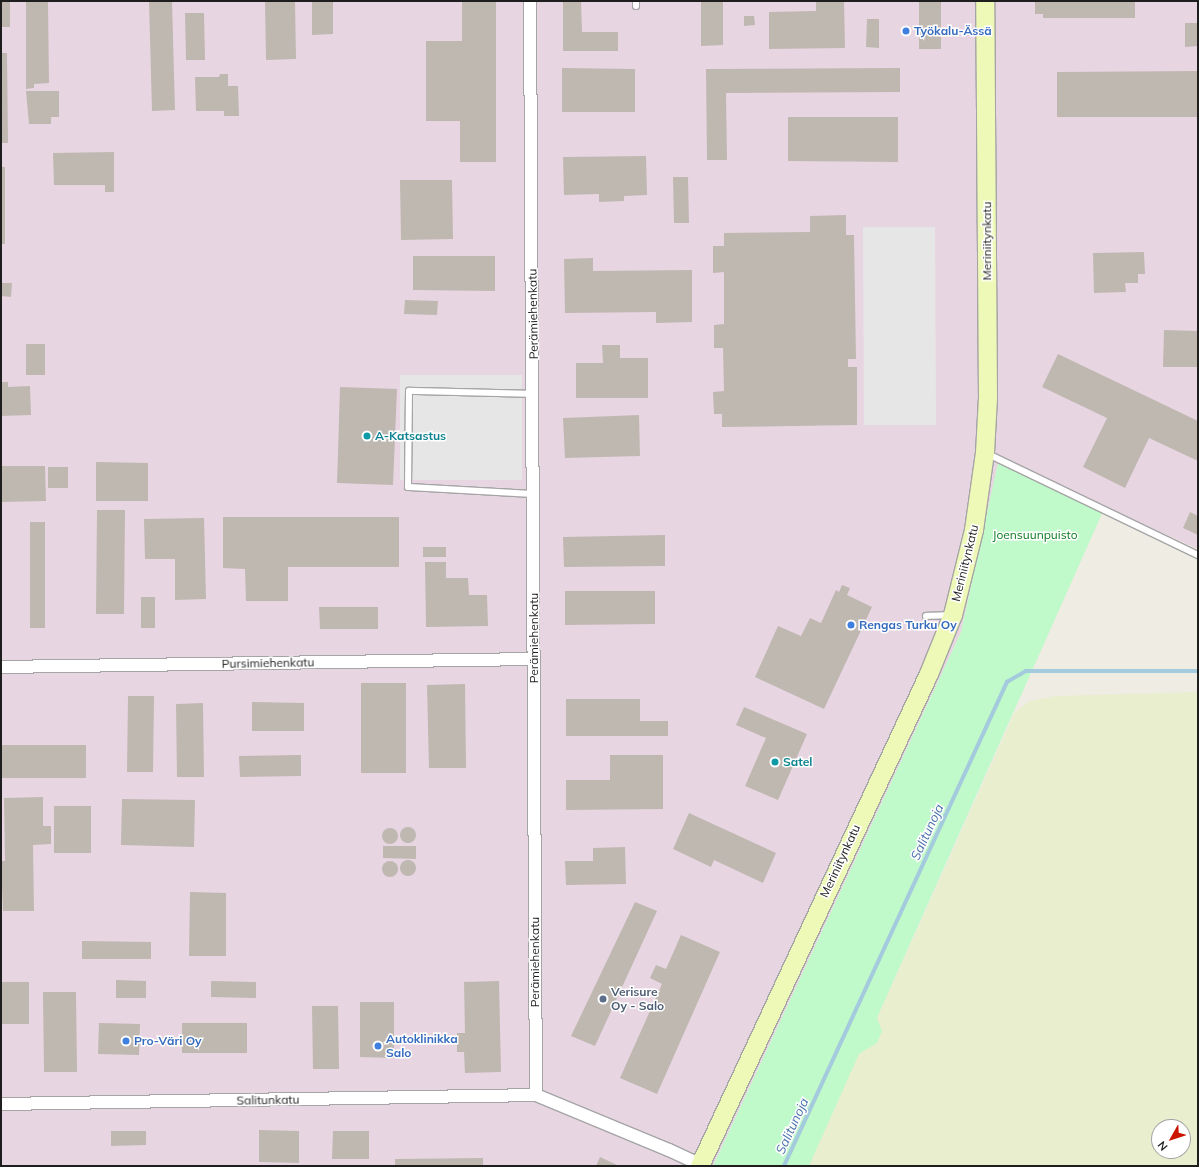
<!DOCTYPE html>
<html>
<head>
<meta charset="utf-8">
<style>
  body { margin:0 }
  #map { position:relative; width:1199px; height:1167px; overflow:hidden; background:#efece3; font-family:Mulish,sans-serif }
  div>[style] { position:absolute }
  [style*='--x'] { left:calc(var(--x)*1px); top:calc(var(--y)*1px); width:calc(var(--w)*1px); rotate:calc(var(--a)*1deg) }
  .industrial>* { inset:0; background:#e8d5e2 }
  .farmland>* { inset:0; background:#e8eece }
  .park>* { inset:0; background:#c0f9ca }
  .parking>* { inset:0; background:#e6e6e6 }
  .stream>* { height:3.5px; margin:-1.75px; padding:0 1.75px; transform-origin:1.75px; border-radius:1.75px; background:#a4cadd }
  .building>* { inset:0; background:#bfb8b0 }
  .round { border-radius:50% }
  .roads { filter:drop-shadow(1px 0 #a5a5a5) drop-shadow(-1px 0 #a5a5a5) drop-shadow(0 1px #a5a5a5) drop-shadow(0 -1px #a5a5a5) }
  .service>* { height:6px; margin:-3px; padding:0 3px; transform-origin:3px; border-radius:3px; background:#fff }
  .minor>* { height:12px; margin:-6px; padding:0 6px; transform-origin:6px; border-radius:6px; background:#fff }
  .secondary>* { height:18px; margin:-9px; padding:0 9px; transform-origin:9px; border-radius:9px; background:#eff9b7 }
  .dots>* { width:11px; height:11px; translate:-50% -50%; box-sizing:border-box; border:2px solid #fff; border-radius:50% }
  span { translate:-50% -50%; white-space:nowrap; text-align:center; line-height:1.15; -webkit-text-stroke:3px #fff; paint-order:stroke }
  .shop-label { font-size:12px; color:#366cbe; font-weight:700 }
  .left { translate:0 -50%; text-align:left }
  .street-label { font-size:12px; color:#1e1e1e }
  .culture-label { font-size:12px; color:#0d838f; font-weight:700 }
  .park-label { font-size:12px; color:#0b7c20 }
  .service-label { font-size:12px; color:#4e5e75; font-weight:700 }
  .water-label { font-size:13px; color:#4a71ad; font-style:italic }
  .frame { position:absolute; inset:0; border:2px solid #1e1e1e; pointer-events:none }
  .north { position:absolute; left:1151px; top:1119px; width:40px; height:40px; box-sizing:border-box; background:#fff; border:1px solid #a5a5a5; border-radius:50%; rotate:231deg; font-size:11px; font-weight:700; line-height:16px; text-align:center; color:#1e1e1e }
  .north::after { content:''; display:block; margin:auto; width:14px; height:18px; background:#cb1500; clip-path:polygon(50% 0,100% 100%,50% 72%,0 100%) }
</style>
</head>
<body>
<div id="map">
  <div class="industrial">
    <i style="clip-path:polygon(1px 1px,1198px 1px,1198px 549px,999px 459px,961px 632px,713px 1166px,1px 1166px)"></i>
  </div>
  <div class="farmland">
    <i style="clip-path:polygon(evenodd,1198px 692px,1198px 1166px,809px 1166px,859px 1054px,877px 1043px,882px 1031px,877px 1019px,1015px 712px,1030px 701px,1056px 696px,1198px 692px,1159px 1127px,1183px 1127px,1183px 1151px,1159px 1151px,1159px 1127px)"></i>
  </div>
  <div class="park">
    <i style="clip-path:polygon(999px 458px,1105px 507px,877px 1018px,882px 1031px,877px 1043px,859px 1054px,809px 1166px,713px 1166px,961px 632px)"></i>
  </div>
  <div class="parking">
    <i style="clip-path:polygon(863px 227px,935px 227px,936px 425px,864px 425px)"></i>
    <i style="clip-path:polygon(400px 375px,522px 375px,522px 480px,400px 480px)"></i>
  </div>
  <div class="stream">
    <i style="--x:784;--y:1166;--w:533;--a:-65.26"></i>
    <i style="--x:1007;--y:682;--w:22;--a:-30"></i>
    <i style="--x:1026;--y:671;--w:172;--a:0"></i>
  </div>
  <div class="building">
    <i style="clip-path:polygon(1px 1px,10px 1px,10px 27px,1px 27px)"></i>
    <i style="clip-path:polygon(26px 1px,48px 1px,49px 83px,34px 84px,34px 88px,26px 89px)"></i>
    <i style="clip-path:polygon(149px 1px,172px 1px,175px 110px,152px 111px)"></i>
    <i style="clip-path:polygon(265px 1px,295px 1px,296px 59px,266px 60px)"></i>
    <i style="clip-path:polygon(312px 1px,333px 1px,333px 34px,312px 35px)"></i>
    <i style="clip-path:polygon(462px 1px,496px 1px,496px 162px,460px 162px,460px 121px,426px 121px,426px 41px,462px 41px)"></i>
    <i style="clip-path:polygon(563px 1px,581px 1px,582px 32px,618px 32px,618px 51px,563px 51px)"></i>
    <i style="clip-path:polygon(701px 1px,723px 1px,723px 45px,701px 46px)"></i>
    <i style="clip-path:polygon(816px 1px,844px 1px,845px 48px,769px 49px,769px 12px,816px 11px)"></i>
    <i style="clip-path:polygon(919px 1px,941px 1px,941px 49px,919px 49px)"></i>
    <i style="clip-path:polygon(1035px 1px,1135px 1px,1135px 18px,1043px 18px,1043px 14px,1035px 14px)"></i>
    <i style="clip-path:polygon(185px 13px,204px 13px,205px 60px,186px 60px)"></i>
    <i style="clip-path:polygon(744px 16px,754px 16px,755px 25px,744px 26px)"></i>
    <i style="clip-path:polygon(867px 19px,879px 19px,879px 48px,866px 47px)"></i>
    <i style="clip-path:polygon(1185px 23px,1198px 23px,1198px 46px,1185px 47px)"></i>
    <i style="clip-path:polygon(1px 53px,7px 53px,8px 143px,1px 143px)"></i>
    <i style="clip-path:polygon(562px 68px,635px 69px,635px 112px,562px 112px)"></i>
    <i style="clip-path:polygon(900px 68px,900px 92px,726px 93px,727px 160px,707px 160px,706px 69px)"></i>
    <i style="clip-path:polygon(1198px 71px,1198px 117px,1057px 117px,1057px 72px)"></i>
    <i style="clip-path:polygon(220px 74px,228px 74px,228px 86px,238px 86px,239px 116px,224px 116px,224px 111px,196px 111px,195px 77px,219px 77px)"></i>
    <i style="clip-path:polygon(26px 91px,59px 91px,59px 117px,51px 117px,51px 124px,29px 124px)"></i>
    <i style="clip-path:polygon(788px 117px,898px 117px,898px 162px,788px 161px)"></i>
    <i style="clip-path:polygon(114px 152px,114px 192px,105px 192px,105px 185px,54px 185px,53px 153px)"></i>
    <i style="clip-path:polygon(646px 156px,647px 195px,624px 196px,624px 201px,599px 202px,599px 194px,564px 195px,563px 157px)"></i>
    <i style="clip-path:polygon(1px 167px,5px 167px,5px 244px,1px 244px)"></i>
    <i style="clip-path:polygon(673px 177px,688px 177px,689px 223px,674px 223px)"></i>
    <i style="clip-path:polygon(400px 180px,452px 180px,453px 239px,401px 240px)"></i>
    <i style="clip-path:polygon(846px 215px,846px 235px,854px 235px,856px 359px,848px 359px,848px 367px,857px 367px,857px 425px,722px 427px,722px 414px,714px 414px,713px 392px,724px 391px,723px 348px,714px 348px,714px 325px,724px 324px,724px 272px,713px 273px,713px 246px,724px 246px,724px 233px,810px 232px,810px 216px)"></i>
    <i style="clip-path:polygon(1144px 252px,1145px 274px,1138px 274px,1138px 283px,1125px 283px,1126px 292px,1094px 293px,1093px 253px)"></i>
    <i style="clip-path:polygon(413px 256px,495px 256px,495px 291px,413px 290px)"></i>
    <i style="clip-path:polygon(593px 258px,593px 271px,692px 270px,692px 322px,656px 323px,656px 312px,565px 313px,564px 259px)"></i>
    <i style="clip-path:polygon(1px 283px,12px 283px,11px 297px,1px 296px)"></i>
    <i style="clip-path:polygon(405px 300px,438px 301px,437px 315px,404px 314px)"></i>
    <i style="clip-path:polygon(1164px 330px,1198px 331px,1198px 367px,1163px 367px)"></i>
    <i style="clip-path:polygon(26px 344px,45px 344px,45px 375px,26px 375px)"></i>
    <i style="clip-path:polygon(602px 345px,620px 345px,620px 358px,648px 358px,648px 398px,576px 398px,576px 363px,603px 363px)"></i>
    <i style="clip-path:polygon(1058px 354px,1198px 421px,1198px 461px,1149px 438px,1125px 488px,1083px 467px,1107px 418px,1042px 387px)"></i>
    <i style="clip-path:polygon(1px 382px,8px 382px,8px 387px,30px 386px,31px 415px,1px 416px)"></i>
    <i style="clip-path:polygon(340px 387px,397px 389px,393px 485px,337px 483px)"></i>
    <i style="clip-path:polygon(639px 415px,640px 456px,565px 458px,563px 418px)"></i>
    <i style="clip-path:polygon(96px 462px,148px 463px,148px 501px,96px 501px)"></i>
    <i style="clip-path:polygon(1px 466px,45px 466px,46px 501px,1px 502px)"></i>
    <i style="clip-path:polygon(48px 467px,68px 467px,68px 488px,48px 488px)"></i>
    <i style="clip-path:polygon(97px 510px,125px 510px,124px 614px,96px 614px)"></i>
    <i style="clip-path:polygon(1190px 512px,1198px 516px,1198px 535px,1183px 528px)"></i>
    <i style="clip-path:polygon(223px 517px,399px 517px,399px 567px,288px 567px,288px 601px,246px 601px,245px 569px,223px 568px)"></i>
    <i style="clip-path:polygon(204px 518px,206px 599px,175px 600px,175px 559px,145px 559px,144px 519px)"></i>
    <i style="clip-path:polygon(30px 522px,45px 522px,45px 628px,30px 628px)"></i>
    <i style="clip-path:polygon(665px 535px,665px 566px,564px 567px,563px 537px)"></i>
    <i style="clip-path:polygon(423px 547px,446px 547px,446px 557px,423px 557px)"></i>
    <i style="clip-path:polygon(425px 562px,446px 562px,446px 578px,468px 578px,469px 595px,487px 595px,488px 626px,426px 627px)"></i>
    <i style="clip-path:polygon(842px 585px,850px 588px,847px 595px,872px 607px,824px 709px,755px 677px,778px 626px,801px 636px,810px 618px,821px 623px,836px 590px,839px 592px)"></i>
    <i style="clip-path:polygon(565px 591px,655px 591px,655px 624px,565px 625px)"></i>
    <i style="clip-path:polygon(141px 597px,155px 597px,155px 628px,141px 628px)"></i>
    <i style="clip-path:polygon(319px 607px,378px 607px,378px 629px,320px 629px)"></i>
    <i style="clip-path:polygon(361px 683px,406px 683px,406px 773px,361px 773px)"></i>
    <i style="clip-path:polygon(465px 684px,466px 768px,429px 768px,427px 685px)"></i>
    <i style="clip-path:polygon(128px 696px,154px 696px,153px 772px,127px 772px)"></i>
    <i style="clip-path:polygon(566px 699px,640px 699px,640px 721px,668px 721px,668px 736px,566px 736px)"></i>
    <i style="clip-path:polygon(252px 702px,304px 703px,304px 731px,252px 731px)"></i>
    <i style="clip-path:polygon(203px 703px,204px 777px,177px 777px,176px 704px)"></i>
    <i style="clip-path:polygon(744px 707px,807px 734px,778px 800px,745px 786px,766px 738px,736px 725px)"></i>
    <i style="clip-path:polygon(1px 745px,86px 745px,86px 778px,1px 778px)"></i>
    <i style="clip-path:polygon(301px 755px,301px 776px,240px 777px,239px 756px)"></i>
    <i style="clip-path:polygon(610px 755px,663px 755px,663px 809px,566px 810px,566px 780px,610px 780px)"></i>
    <i style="clip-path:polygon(43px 797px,43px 826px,51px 826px,51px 844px,33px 845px,34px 911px,3px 911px,1px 861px,5px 861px,4px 798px)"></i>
    <i style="clip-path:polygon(122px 799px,195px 800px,194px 847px,121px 845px)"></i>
    <i style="clip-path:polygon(54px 806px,91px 806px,91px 853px,54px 853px)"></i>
    <i style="clip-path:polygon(689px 813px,776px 853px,763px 883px,714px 860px,711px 867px,673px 849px)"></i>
    <i class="round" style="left:400px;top:827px;width:16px;height:16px"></i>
    <i class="round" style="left:382px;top:828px;width:16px;height:16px"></i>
    <i style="clip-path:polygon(383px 846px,416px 846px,416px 859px,383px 858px)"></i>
    <i style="clip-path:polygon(625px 847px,626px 884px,566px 885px,565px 861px,593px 861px,593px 848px)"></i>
    <i class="round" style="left:400px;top:860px;width:16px;height:16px"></i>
    <i class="round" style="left:382px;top:861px;width:16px;height:16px"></i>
    <i style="clip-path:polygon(190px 892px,226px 893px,226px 956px,189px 956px)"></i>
    <i style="clip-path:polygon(635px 902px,657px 911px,595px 1046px,571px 1036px)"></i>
    <i style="clip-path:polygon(681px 935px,720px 952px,657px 1094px,620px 1078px,662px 984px,650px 978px,656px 965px,666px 969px)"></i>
    <i style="clip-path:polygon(82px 941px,151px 942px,151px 959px,82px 959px)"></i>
    <i style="clip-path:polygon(116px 980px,146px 981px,146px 998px,116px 998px)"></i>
    <i style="clip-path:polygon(211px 981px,256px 982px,256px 998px,211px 997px)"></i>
    <i style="clip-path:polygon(499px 981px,501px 1072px,465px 1073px,464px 1052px,457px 1052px,457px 1033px,465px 1033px,464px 982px)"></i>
    <i style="clip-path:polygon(1px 982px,29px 982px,29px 1024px,1px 1024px)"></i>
    <i style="clip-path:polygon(43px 992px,76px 992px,77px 1072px,44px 1072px)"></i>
    <i style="clip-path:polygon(360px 1002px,394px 1002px,394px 1058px,360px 1057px)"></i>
    <i style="clip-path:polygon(312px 1006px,338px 1006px,339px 1069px,313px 1069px)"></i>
    <i style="clip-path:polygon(99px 1023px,140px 1024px,139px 1055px,98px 1054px)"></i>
    <i style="clip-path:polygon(182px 1023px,247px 1023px,247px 1053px,182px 1053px)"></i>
    <i style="clip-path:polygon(259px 1130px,299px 1131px,299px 1163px,259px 1162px)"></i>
    <i style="clip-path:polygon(111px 1131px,146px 1131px,146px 1145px,111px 1146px)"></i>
    <i style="clip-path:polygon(333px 1131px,369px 1131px,369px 1159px,332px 1159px)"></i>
    <i style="clip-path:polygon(600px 1157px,619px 1166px,596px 1166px)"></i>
    <i style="clip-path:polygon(483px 1158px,483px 1166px,395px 1166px,395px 1159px)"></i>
  </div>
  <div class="roads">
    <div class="service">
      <i style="--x:636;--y:6;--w:5;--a:-90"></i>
      <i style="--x:534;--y:394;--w:125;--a:-178.6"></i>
      <i style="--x:409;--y:391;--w:96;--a:90.6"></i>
      <i style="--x:408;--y:487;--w:126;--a:3.2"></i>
      <i style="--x:986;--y:453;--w:235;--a:25.7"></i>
      <i style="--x:926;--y:616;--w:25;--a:-2"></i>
    </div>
    <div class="minor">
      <i style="--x:530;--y:1;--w:1094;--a:89.69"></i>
      <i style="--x:536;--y:1095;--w:144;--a:22.5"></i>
      <i style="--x:669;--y:1150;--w:35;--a:25"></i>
      <i style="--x:1;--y:667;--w:533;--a:-0.86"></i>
      <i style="--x:1;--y:1104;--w:535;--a:-0.96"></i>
    </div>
    <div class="secondary">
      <i style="--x:700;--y:1166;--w:543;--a:-65.04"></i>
      <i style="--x:929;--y:674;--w:64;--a:-67.9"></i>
      <i style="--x:953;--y:615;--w:88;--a:-76.1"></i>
      <i style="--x:974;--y:530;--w:78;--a:-81.9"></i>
      <i style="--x:985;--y:453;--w:55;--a:-86.9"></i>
      <i style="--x:988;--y:398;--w:397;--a:-90.4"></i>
    </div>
  </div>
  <div class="dots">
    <i style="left:906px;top:31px;background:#3f7fe0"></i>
    <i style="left:367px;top:436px;background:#0f9aa8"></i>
    <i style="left:851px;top:625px;background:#3f7fe0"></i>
    <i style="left:775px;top:762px;background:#0f9aa8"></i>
    <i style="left:603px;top:999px;background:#5c6f8a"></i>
    <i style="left:126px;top:1041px;background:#3f7fe0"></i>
    <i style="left:378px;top:1046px;background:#3f7fe0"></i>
  </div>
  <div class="shop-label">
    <span class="left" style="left:914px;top:31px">Työkalu-Ässä</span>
    <span class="left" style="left:859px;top:625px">Rengas Turku Oy</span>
    <span class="left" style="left:386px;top:1046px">Autoklinikka<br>Salo</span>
    <span class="left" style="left:134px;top:1041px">Pro-Väri Oy</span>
  </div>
  <div class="street-label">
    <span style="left:987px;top:241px;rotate:-90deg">Meriniitynkatu</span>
    <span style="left:533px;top:314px;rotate:-91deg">Perämiehenkatu</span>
    <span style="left:965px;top:563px;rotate:-76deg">Meriniitynkatu</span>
    <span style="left:534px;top:638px;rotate:-90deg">Perämiehenkatu</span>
    <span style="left:268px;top:663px;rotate:-1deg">Pursimiehenkatu</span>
    <span style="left:840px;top:861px;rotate:-65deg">Meriniitynkatu</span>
    <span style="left:535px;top:962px;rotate:-90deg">Perämiehenkatu</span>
    <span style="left:268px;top:1100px;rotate:-1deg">Salitunkatu</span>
  </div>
  <div class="culture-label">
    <span class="left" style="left:375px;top:436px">A-Katsastus</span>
    <span class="left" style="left:783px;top:762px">Satel</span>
  </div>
  <div class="park-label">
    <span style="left:1035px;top:535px">Joensuunpuisto</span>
  </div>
  <div class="service-label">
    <span class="left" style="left:611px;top:999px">Verisure<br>Oy - Salo</span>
  </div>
  <div class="water-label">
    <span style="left:927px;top:832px;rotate:-65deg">Salitunoja</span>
    <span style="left:792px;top:1126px;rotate:-65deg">Salitunoja</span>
  </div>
  <div class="frame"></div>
  <div class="north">N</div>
</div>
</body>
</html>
